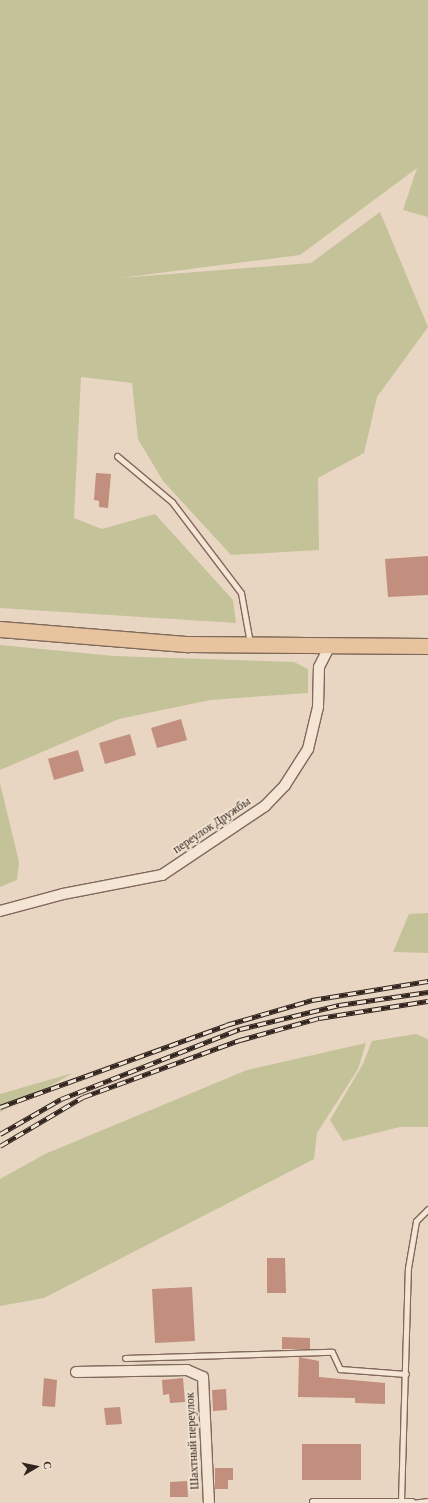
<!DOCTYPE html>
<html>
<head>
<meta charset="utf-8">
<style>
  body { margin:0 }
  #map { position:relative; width:428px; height:1503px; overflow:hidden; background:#e8d6c3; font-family:"Crimson Pro",serif }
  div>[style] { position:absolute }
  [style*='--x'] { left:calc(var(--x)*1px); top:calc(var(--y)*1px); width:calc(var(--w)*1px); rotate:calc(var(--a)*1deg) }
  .green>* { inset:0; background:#c4c298 }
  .building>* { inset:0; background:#c28e7d }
  .roads { filter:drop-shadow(1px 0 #80695c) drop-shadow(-1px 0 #80695c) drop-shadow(0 1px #80695c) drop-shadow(0 -1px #80695c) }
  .lane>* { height:5px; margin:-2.5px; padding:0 2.5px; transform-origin:2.5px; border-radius:2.5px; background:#f4e5d5 }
  .street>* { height:10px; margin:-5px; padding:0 5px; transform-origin:5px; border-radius:5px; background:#f4e5d5 }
  .primary>* { height:15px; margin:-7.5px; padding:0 7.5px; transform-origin:7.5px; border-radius:7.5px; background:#e7c49e }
  .rail>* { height:4.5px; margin-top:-2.25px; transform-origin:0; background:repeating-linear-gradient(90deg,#f0e2d1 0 9px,#31241e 0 18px); box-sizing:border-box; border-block:1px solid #31241e }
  span { translate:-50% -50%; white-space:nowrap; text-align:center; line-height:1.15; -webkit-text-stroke:3.5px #f0e2d1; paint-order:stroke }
  .street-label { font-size:12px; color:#31241e }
  .north { position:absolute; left:16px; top:1447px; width:40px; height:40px; -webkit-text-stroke:3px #f0e2d1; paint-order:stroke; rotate:81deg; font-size:11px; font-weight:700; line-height:16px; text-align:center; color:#31241e }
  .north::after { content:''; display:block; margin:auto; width:14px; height:18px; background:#31241e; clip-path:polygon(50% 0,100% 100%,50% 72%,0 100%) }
</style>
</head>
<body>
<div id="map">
  <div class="green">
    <i style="clip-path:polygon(0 0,428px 0,428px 217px,403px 210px,417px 168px,300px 255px,120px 278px,311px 263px,380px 212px,428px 327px,377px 397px,364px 453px,318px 478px,319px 550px,231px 555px,163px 481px,138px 439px,132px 383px,81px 377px,74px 518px,102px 529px,155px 514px,233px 600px,236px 623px,0 608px)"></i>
    <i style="clip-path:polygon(0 645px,114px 656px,294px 662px,308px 669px,308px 693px,210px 700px,119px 719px,0 770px)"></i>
    <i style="clip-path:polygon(0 783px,19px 862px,17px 880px,0 887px)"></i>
    <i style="clip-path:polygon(428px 913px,428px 953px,393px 952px,409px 914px)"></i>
    <i style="clip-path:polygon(416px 1034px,428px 1039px,428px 1127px,400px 1127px,343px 1141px,330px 1120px,363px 1064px,372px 1041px)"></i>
    <i style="clip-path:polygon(366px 1043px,358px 1069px,317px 1133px,314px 1159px,44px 1298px,0 1306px,0 1179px,45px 1154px,247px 1070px)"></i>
    <i style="clip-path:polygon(73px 1073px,52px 1085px,0 1112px,0 1094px)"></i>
  </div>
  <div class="building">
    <i style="clip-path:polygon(96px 473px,111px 474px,108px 508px,99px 507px,99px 501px,94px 500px)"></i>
    <i style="clip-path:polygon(428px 556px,428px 595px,388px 597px,385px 559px)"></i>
    <i style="clip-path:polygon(181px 719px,187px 740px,157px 748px,151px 728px)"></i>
    <i style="clip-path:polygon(130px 734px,136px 755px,105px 764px,99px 743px)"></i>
    <i style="clip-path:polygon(78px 750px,84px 771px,54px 780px,48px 759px)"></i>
    <i style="clip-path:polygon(267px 1258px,285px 1258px,286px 1293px,267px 1293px)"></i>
    <i style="clip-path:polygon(192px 1287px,195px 1341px,155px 1343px,152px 1289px)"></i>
    <i style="clip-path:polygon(282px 1337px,310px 1338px,310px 1349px,282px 1349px)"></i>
    <i style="clip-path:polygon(299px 1357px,319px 1361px,319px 1377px,385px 1383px,385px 1404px,355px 1403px,355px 1398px,298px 1397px)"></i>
    <i style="clip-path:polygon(44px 1378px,57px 1380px,55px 1407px,42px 1406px)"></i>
    <i style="clip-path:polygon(183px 1378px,185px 1402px,170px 1403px,169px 1394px,163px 1395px,162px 1380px)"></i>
    <i style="clip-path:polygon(226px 1389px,227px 1410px,213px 1411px,212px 1390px)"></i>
    <i style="clip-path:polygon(120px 1407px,122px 1424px,106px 1425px,104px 1408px)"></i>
    <i style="clip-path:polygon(302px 1444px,361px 1444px,361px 1480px,302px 1480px)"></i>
    <i style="clip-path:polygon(215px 1468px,233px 1468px,233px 1480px,228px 1480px,228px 1489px,215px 1489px)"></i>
    <i style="clip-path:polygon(187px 1481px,188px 1497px,170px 1497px,170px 1482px)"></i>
  </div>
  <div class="roads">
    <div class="lane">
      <i style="--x:117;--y:456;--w:72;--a:39.9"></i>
      <i style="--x:172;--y:502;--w:114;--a:52.8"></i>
      <i style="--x:241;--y:593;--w:51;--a:79.8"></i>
      <i style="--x:125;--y:1358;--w:207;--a:-1.7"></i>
      <i style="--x:332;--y:1352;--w:19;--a:65"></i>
      <i style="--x:340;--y:1369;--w:66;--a:4.3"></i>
      <i style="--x:312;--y:1501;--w:100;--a:0"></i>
      <i style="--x:401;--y:1501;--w:233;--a:-88.3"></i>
      <i style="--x:408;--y:1268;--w:48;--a:-80.3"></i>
      <i style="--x:416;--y:1221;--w:17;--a:-45"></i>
      <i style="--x:412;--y:1503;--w:16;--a:-7"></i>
    </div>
    <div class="street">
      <i style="--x:0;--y:911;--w:65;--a:-15.1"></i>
      <i style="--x:63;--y:894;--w:101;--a:-10.9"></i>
      <i style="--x:162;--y:875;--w:124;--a:-33.8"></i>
      <i style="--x:265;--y:806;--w:29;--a:-46"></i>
      <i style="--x:285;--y:785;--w:43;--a:-57.4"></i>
      <i style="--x:308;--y:749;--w:43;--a:-76.6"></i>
      <i style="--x:318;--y:707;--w:40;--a:-88.6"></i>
      <i style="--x:319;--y:667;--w:25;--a:-63"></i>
      <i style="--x:76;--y:1372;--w:111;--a:-1"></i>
      <i style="--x:187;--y:1370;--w:17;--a:24"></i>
      <i style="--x:203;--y:1377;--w:126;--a:87.3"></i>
    </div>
    <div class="primary">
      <i style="--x:0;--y:629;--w:189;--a:4.6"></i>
      <i style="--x:188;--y:644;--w:240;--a:0.5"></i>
    </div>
  </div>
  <div class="rail">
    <i style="--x:0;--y:1107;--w:240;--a:-19.9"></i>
    <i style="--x:226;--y:1025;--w:90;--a:-16.2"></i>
    <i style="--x:312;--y:1000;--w:118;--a:-9.3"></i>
    <i style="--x:0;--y:1134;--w:70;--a:-29.8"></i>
    <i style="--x:61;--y:1099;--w:192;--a:-21.4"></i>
    <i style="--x:240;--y:1029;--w:102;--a:-13.6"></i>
    <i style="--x:339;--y:1005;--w:90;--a:-8.3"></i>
    <i style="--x:0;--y:1146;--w:96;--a:-30.6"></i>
    <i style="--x:83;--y:1097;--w:167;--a:-20"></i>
    <i style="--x:240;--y:1040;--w:82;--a:-15.6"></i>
    <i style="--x:319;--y:1018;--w:110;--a:-8.9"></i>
  </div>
  <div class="street-label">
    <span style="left:212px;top:826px;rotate:-34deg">переулок Дружбы</span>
    <span style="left:193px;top:1441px;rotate:-93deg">Шахтный переулок</span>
  </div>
  <div class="north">С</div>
</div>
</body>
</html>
